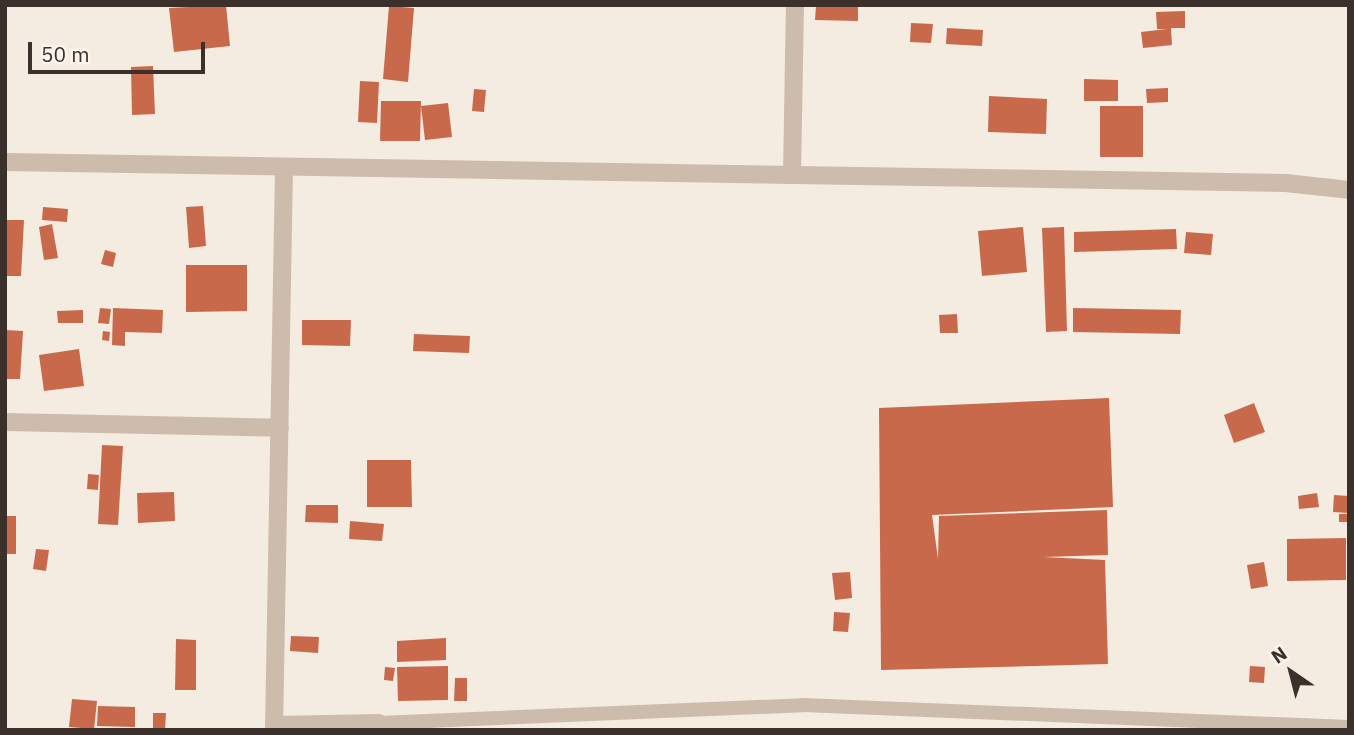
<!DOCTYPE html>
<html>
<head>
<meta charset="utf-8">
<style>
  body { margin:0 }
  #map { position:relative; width:1354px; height:735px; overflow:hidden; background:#f4ebe1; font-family:"IBM Plex Sans",sans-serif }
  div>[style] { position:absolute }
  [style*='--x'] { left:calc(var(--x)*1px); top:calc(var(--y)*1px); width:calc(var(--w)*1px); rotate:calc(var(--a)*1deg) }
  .building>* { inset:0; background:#c8694b }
  .lane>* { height:14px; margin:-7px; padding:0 7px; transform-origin:7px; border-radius:7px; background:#cdbbac }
  .street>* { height:18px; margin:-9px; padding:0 9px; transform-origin:9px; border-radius:9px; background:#cdbbac }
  span { translate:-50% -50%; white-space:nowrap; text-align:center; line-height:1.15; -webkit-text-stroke:6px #fbf5ee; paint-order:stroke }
  .frame { position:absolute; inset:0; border:7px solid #3b302b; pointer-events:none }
  .north { position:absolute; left:1256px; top:637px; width:70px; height:70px; -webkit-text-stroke:5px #fbf5ee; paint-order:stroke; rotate:325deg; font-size:19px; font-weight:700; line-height:28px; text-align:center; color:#3b302b }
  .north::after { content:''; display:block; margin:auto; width:24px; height:32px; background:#3b302b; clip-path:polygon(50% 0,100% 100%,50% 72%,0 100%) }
  .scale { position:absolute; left:28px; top:42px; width:177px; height:32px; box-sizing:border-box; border:4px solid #3b302b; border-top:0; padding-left:9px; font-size:21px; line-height:24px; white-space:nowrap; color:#3b302b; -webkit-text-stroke:5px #fbf5ee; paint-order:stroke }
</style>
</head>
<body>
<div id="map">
  <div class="building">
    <i style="clip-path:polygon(226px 5px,230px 46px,174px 52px,169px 8px)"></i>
    <i style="clip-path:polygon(816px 5px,858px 5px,858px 21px,815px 20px)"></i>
    <i style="clip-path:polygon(389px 6px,414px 8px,408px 82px,383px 79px)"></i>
    <i style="clip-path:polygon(1185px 11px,1185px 28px,1171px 28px,1172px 45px,1143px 48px,1141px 32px,1167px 29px,1157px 29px,1156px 12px)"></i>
    <i style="clip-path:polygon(911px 23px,933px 24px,931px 43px,910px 42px)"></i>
    <i style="clip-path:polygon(947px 28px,983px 30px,982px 46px,946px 44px)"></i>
    <i style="clip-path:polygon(153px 66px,155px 114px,132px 115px,131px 67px)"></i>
    <i style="clip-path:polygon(1084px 79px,1118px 80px,1118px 101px,1084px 101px)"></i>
    <i style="clip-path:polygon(360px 81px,379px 82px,377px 123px,358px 122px)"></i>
    <i style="clip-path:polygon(1168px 88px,1168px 102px,1147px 103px,1146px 89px)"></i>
    <i style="clip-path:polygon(474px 89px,486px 90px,484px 112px,472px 111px)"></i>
    <i style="clip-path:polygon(989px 96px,1047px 99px,1046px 134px,988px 132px)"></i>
    <i style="clip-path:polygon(381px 101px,421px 101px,420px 141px,380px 141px)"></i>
    <i style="clip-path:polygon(448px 103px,452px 137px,425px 140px,421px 106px)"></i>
    <i style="clip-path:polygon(1100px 106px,1143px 106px,1143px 157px,1100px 157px)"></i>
    <i style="clip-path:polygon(203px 206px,206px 246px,189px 248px,186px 207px)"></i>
    <i style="clip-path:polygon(43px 207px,68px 209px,67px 222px,42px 220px)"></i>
    <i style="clip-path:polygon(5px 220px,24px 220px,21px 276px,5px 276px)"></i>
    <i style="clip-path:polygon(52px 224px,58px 258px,44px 260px,39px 227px)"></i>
    <i style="clip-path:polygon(1023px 227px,1027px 272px,982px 276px,978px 231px)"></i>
    <i style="clip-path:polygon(1064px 227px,1067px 331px,1046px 332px,1042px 228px)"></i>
    <i style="clip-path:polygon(1176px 229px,1177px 249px,1074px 252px,1074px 232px)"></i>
    <i style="clip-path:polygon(1186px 232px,1213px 234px,1211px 255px,1184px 253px)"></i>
    <i style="clip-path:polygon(105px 250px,116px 253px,113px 267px,101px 264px)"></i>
    <i style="clip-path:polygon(186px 265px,247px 265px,247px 311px,186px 312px)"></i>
    <i style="clip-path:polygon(100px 308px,111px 309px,109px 324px,98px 323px)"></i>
    <i style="clip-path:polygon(113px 308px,163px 310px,162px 333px,125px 332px,125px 346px,112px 345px)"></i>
    <i style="clip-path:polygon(1073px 308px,1181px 310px,1180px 334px,1073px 332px)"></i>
    <i style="clip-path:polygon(83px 310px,83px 323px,58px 323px,57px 311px)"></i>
    <i style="clip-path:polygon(957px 314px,958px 333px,940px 333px,939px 315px)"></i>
    <i style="clip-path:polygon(302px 320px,351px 320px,350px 346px,302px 345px)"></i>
    <i style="clip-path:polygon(5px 330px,23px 331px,20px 379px,5px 379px)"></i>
    <i style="clip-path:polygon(103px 331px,110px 332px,109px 341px,102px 340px)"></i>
    <i style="clip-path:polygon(414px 334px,470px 336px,469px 353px,413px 351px)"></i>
    <i style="clip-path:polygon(79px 349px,84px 386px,44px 391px,39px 355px)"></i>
    <i style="clip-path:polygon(1109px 398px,1113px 507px,932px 515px,938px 559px,939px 516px,1107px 510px,1108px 555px,1043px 557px,1105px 560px,1108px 664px,881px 670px,879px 408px)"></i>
    <i style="clip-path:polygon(1254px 403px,1265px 432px,1234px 443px,1224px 415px)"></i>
    <i style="clip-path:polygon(102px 445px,123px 446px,118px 525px,98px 524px)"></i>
    <i style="clip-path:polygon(367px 460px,411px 460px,412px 507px,367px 507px)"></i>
    <i style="clip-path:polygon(88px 474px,99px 475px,98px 490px,87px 489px)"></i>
    <i style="clip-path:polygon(174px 492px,175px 521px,138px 523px,137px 493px)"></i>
    <i style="clip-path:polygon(1317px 493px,1319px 507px,1299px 509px,1298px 496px)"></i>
    <i style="clip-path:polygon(1334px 495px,1349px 496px,1349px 513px,1333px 512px)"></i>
    <i style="clip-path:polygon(306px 505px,338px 505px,338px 523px,305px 522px)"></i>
    <i style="clip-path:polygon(1339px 514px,1349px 514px,1349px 522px,1339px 522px)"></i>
    <i style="clip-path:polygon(5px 516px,16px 516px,16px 554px,5px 554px)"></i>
    <i style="clip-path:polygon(350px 521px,384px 524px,382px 541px,349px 539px)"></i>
    <i style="clip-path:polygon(1346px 538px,1346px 580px,1287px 581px,1287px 539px)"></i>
    <i style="clip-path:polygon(36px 549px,49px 550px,46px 571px,33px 569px)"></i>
    <i style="clip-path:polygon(1264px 562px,1268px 586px,1251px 589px,1247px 565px)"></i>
    <i style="clip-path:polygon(850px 572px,852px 598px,835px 600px,832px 573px)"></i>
    <i style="clip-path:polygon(834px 612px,850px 613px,848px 632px,833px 631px)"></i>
    <i style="clip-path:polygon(291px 636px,319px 637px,318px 653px,290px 651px)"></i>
    <i style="clip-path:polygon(446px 638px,446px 660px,397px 662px,397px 641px)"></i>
    <i style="clip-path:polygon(176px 639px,196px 640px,196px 690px,175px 690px)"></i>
    <i style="clip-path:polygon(448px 666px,448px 700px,398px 701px,397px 667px)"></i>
    <i style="clip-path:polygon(1250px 666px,1265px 667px,1264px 683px,1249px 682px)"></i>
    <i style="clip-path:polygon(385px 667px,395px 668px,393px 681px,384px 680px)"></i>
    <i style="clip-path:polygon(455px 678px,467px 678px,467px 701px,454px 701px)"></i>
    <i style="clip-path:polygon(72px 699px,97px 701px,94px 729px,69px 727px)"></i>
    <i style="clip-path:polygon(98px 706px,135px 707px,135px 727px,97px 726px)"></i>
    <i style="clip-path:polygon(153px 713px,166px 713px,165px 730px,153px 730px)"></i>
  </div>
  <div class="lane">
    <i style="--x:379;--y:723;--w:424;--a:-2.4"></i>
    <i style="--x:803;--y:705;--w:546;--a:2.31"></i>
  </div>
  <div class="street">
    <i style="--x:5;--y:162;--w:1281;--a:0.94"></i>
    <i style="--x:1286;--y:183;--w:63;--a:6.3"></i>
    <i style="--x:792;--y:175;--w:170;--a:-89"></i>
    <i style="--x:5;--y:422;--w:275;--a:1.2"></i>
    <i style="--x:275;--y:725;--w:104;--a:-1.1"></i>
    <i style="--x:274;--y:730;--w:562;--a:-88.98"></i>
  </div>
  <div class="frame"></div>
  <div class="north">N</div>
  <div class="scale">50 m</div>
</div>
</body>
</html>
